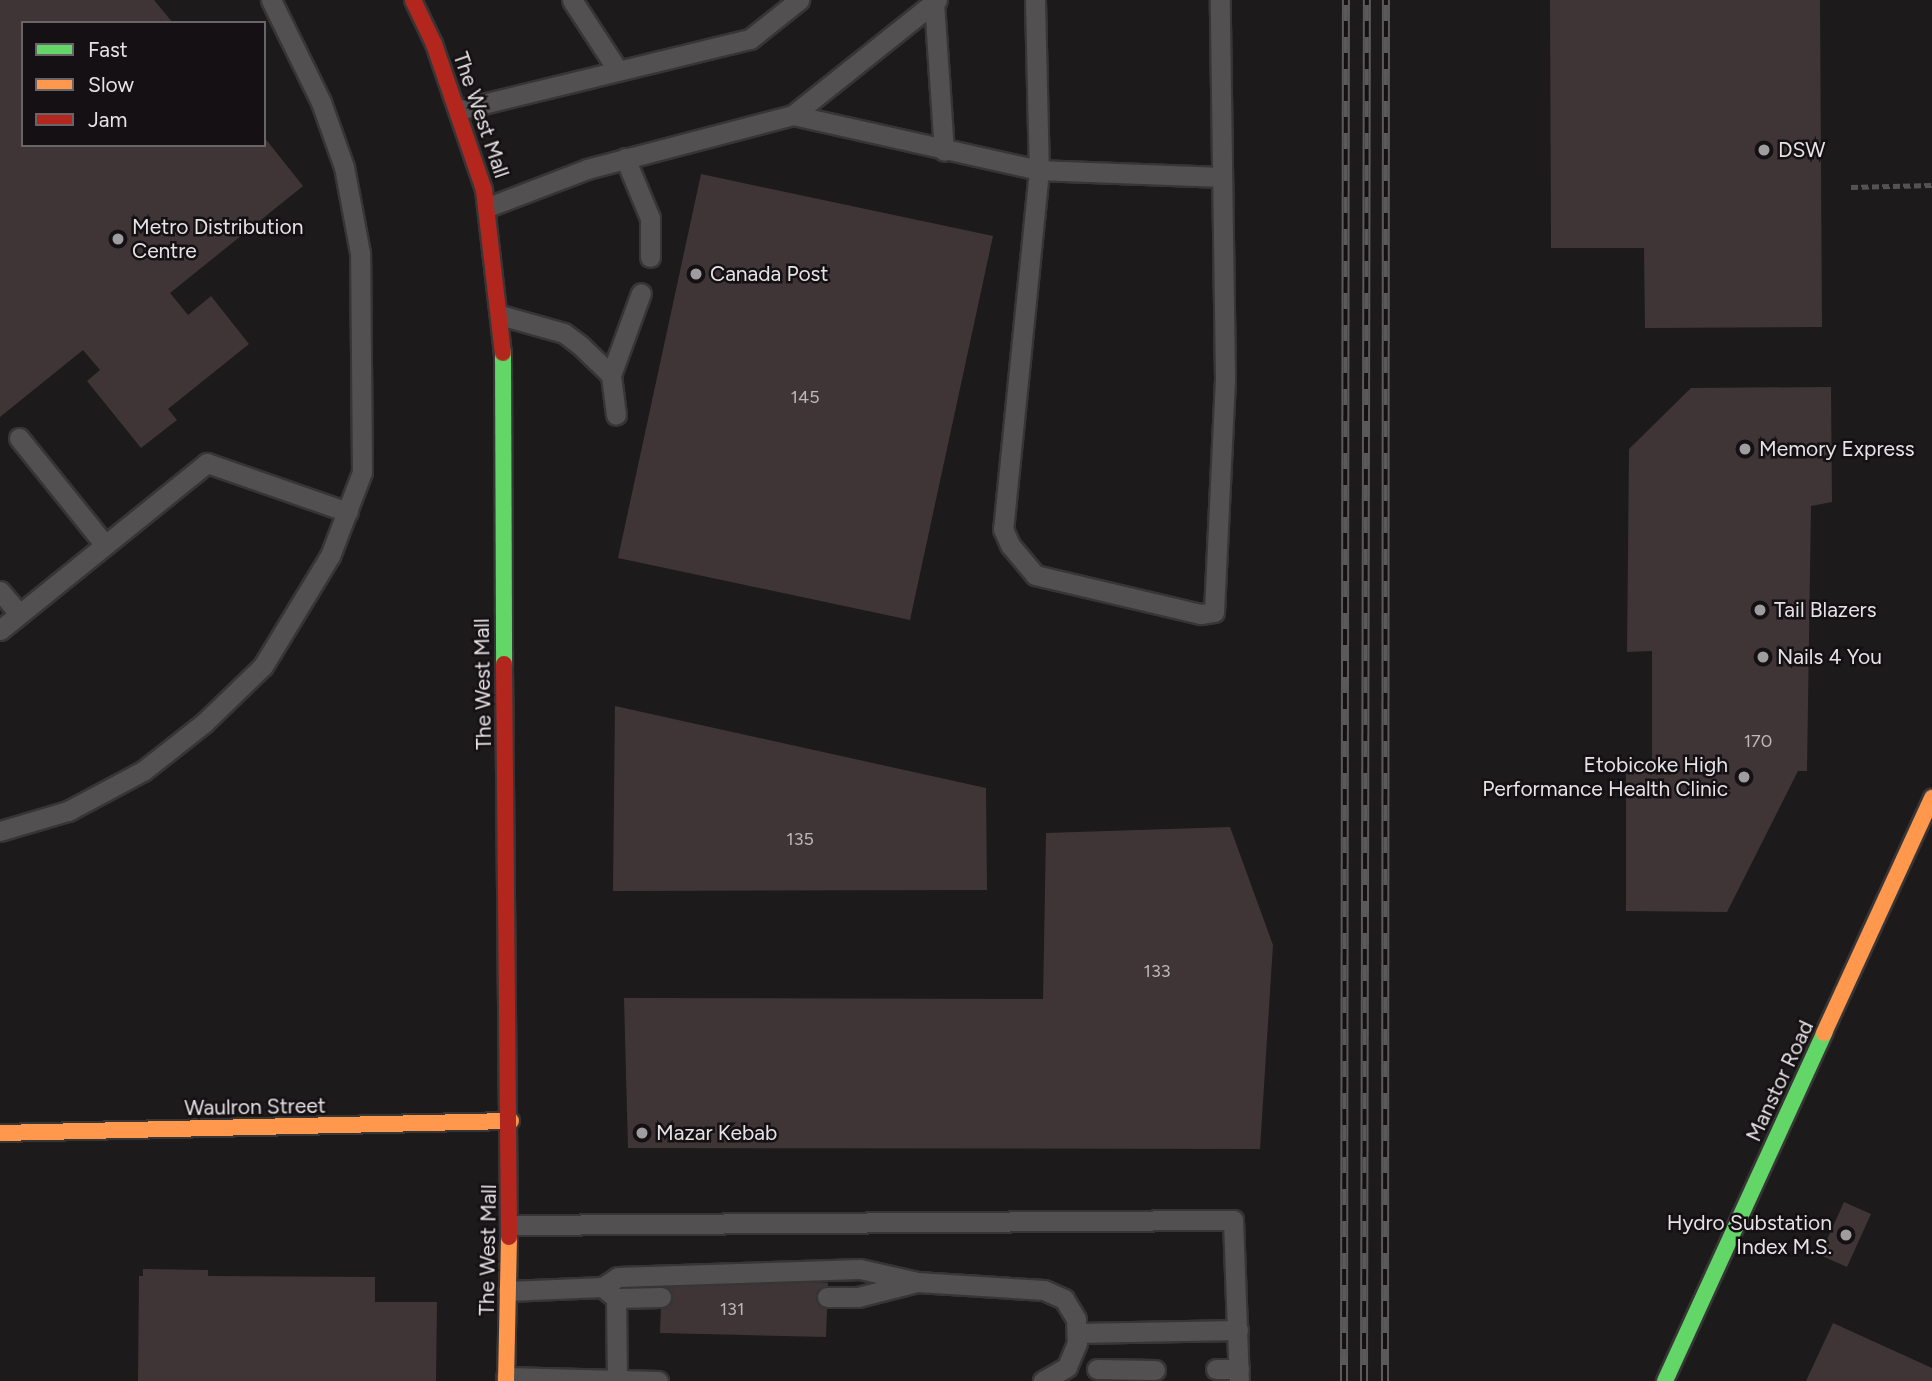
<!DOCTYPE html>
<html>
<head>
<meta charset="utf-8">
<style>
  body { margin:0 }
  #map { position:relative; width:1932px; height:1381px; overflow:hidden; background:#1c1a1b; font-family:Figtree,sans-serif }
  div>[style] { position:absolute }
  [style*='--x'] { left:calc(var(--x)*1px); top:calc(var(--y)*1px); width:calc(var(--w)*1px); rotate:calc(var(--a)*1deg) }
  .building>* { inset:0; background:#3f3537 }
  .path>* { height:4.5px; margin-top:-2.25px; transform-origin:0; background:repeating-linear-gradient(90deg,#545253 0 7px,transparent 0 10.5px) }
  .roads { filter:drop-shadow(2px 0 #373536) drop-shadow(-2px 0 #373536) drop-shadow(0 2px #373536) drop-shadow(0 -2px #373536) }
  .lane>* { height:19px; margin:-9.5px; padding:0 9.5px; transform-origin:9.5px; border-radius:9.5px; background:#525051 }
  .fast>* { height:16px; margin:-8px; padding:0 8px; transform-origin:8px; border-radius:8px; background:#63d668 }
  .slow>* { height:16px; margin:-8px; padding:0 8px; transform-origin:8px; border-radius:8px; background:#ff974d }
  .jam>* { height:16px; margin:-8px; padding:0 8px; transform-origin:8px; border-radius:8px; background:#b3261e }
  .rail>* { height:8px; margin-top:-4px; transform-origin:0; background:repeating-linear-gradient(90deg,#141013 0 16px,#5b595a 0 32px); box-sizing:border-box; border-block:2px solid #5b595a }
  .dots>* { width:19px; height:19px; translate:-50% -50%; box-sizing:border-box; border:4px solid #141013; border-radius:50% }
  span { translate:-50% -50%; white-space:nowrap; text-align:center; line-height:1.15; -webkit-text-stroke:5px #141013; paint-order:stroke }
  .number-label { font-size:18px; color:#bcb8ba }
  .number-label span { -webkit-text-stroke-width:0 }
  .street-label { font-size:21px; color:#e6e3e5 }
  .poi-label { font-size:21px; color:#e6e3e5 }
  .left { translate:0 -50%; text-align:left }
  .right { translate:-100% -50%; text-align:right }
  .legend { position:absolute; left:21px; top:21px; width:245px; height:126px; box-sizing:border-box; background:#141013; border:2px solid #686467; margin:0; padding:9px 12px; list-style:none; font-size:21px; color:#e6e3e5 }
  .legend li { display:flex; align-items:center; gap:14px; height:35px }
  .legend b { width:35px; border:2px solid #686467 }
</style>
</head>
<body>
<div id="map">
  <div class="building">
    <i style="clip-path:polygon(0 0,154px 0,173px 23px,23px 23px,23px 145px,264px 145px,264px 137px,303px 186px,170px 293px,188px 315px,211px 296px,249px 344px,168px 409px,177px 420px,141px 448px,87px 381px,100px 370px,83px 350px,0 417px)"></i>
    <i style="clip-path:polygon(1550px 0,1820px 0,1822px 327px,1645px 328px,1644px 248px,1551px 248px)"></i>
    <i style="clip-path:polygon(701px 174px,993px 236px,910px 620px,618px 558px)"></i>
    <i style="clip-path:polygon(1831px 387px,1832px 502px,1811px 506px,1807px 771px,1798px 771px,1727px 912px,1626px 911px,1626px 767px,1652px 765px,1652px 651px,1627px 652px,1629px 449px,1691px 388px)"></i>
    <i style="clip-path:polygon(615px 706px,986px 788px,987px 890px,613px 891px)"></i>
    <i style="clip-path:polygon(1230px 827px,1273px 945px,1260px 1149px,628px 1148px,624px 998px,1043px 999px,1046px 833px)"></i>
    <i style="clip-path:polygon(1844px 1202px,1871px 1214px,1847px 1267px,1820px 1255px)"></i>
    <i style="clip-path:polygon(143px 1269px,208px 1270px,208px 1276px,375px 1277px,375px 1302px,437px 1302px,436px 1381px,138px 1381px,139px 1276px,143px 1276px)"></i>
    <i style="clip-path:polygon(662px 1278px,828px 1283px,826px 1337px,660px 1333px)"></i>
    <i style="clip-path:polygon(1833px 1323px,1932px 1368px,1932px 1381px,1806px 1381px)"></i>
  </div>
  <div class="path">
    <i style="--x:1851;--y:187;--w:81;--a:-1.4"></i>
  </div>
  <div class="roads">
    <div class="lane">
      <i style="--x:572;--y:0;--w:82;--a:56.9"></i>
      <i style="--x:1035;--y:0;--w:170;--a:88.7"></i>
      <i style="--x:1039;--y:170;--w:361;--a:95.7"></i>
      <i style="--x:1003;--y:529;--w:17;--a:66"></i>
      <i style="--x:1010;--y:545;--w:39;--a:50"></i>
      <i style="--x:1035;--y:575;--w:170;--a:13.3"></i>
      <i style="--x:1200;--y:614;--w:14;--a:-8"></i>
      <i style="--x:1214;--y:612;--w:234;--a:-87.3"></i>
      <i style="--x:1225;--y:378;--w:378;--a:-90.8"></i>
      <i style="--x:934;--y:2;--w:149;--a:86.2"></i>
      <i style="--x:458;--y:110;--w:301;--a:-13.7"></i>
      <i style="--x:750;--y:39;--w:63;--a:-38.5"></i>
      <i style="--x:793;--y:115;--w:184;--a:-38.6"></i>
      <i style="--x:625;--y:158;--w:65;--a:67.4"></i>
      <i style="--x:650;--y:218;--w:39;--a:90"></i>
      <i style="--x:488;--y:207;--w:106;--a:-21"></i>
      <i style="--x:587;--y:169;--w:213;--a:-14.7"></i>
      <i style="--x:793;--y:115;--w:252;--a:12.6"></i>
      <i style="--x:1039;--y:170;--w:181;--a:2.2"></i>
      <i style="--x:500;--y:315;--w:66;--a:15.7"></i>
      <i style="--x:564;--y:333;--w:21;--a:37"></i>
      <i style="--x:581;--y:346;--w:42;--a:44"></i>
      <i style="--x:611;--y:375;--w:40;--a:82.9"></i>
      <i style="--x:611;--y:375;--w:87;--a:-69.9"></i>
      <i style="--x:19;--y:438;--w:137;--a:51.2"></i>
      <i style="--x:0;--y:591;--w:30;--a:50"></i>
      <i style="--x:0;--y:630;--w:266;--a:-38.9"></i>
      <i style="--x:207;--y:463;--w:149;--a:19.2"></i>
      <i style="--x:0;--y:831;--w:71;--a:-16.4"></i>
      <i style="--x:68;--y:811;--w:85;--a:-28.1"></i>
      <i style="--x:143;--y:771;--w:78;--a:-38.2"></i>
      <i style="--x:204;--y:723;--w:82;--a:-44"></i>
      <i style="--x:263;--y:666;--w:129;--a:-58.7"></i>
      <i style="--x:330;--y:556;--w:90;--a:-69.1"></i>
      <i style="--x:362;--y:472;--w:219;--a:-90.5"></i>
      <i style="--x:360;--y:253;--w:87;--a:-100.5"></i>
      <i style="--x:344;--y:167;--w:69;--a:-109.5"></i>
      <i style="--x:321;--y:102;--w:114;--a:-116.1"></i>
      <i style="--x:510;--y:1225;--w:723;--a:-0.4"></i>
      <i style="--x:1233;--y:1220;--w:161;--a:87.9"></i>
      <i style="--x:606;--y:1290;--w:13;--a:39"></i>
      <i style="--x:616;--y:1298;--w:45;--a:-1.3"></i>
      <i style="--x:508;--y:1291;--w:95;--a:-2.4"></i>
      <i style="--x:603;--y:1287;--w:18;--a:-34"></i>
      <i style="--x:618;--y:1277;--w:242;--a:-1.9"></i>
      <i style="--x:860;--y:1269;--w:58;--a:12.8"></i>
      <i style="--x:917;--y:1282;--w:127;--a:3.6"></i>
      <i style="--x:1044;--y:1290;--w:22;--a:24"></i>
      <i style="--x:1064;--y:1299;--w:23;--a:59"></i>
      <i style="--x:1076;--y:1319;--w:24;--a:88"></i>
      <i style="--x:1077;--y:1343;--w:26;--a:113"></i>
      <i style="--x:1067;--y:1367;--w:28;--a:150"></i>
      <i style="--x:827;--y:1297;--w:31;--a:0"></i>
      <i style="--x:858;--y:1297;--w:57;--a:-14.3"></i>
      <i style="--x:616;--y:1298;--w:81;--a:89.3"></i>
      <i style="--x:1077;--y:1333;--w:161;--a:-1.1"></i>
      <i style="--x:1097;--y:1369;--w:58;--a:1"></i>
      <i style="--x:1216;--y:1369;--w:23;--a:0"></i>
      <i style="--x:506;--y:1377;--w:152;--a:1.5"></i>
    </div>
    <div class="fast">
      <i style="--x:503;--y:353;--w:311;--a:89.8"></i>
      <i style="--x:1665;--y:1381;--w:383;--a:-65.4"></i>
    </div>
    <div class="slow">
      <i style="--x:1824;--y:1033;--w:259;--a:-65.3"></i>
      <i style="--x:0;--y:1133;--w:511;--a:-1.35"></i>
      <i style="--x:506;--y:1381;--w:144;--a:-88.8"></i>
    </div>
    <div class="jam">
      <i style="--x:413;--y:0;--w:49;--a:64.5"></i>
      <i style="--x:434;--y:44;--w:154;--a:71.1"></i>
      <i style="--x:484;--y:190;--w:164;--a:83.4"></i>
      <i style="--x:504;--y:664;--w:573;--a:89.5"></i>
    </div>
  </div>
  <div class="rail">
    <i style="--x:1344;--y:1381;--w:1381;--a:-89.92"></i>
    <i style="--x:1364;--y:1381;--w:1381;--a:-89.88"></i>
    <i style="--x:1385;--y:1381;--w:1381;--a:-89.96"></i>
  </div>
  <div class="dots">
    <i style="left:1764px;top:150px;background:#9f9d9e"></i>
    <i style="left:118px;top:239px;background:#9f9d9e"></i>
    <i style="left:696px;top:274px;background:#9f9d9e"></i>
    <i style="left:1745px;top:449px;background:#9f9d9e"></i>
    <i style="left:1760px;top:610px;background:#9f9d9e"></i>
    <i style="left:1763px;top:657px;background:#9f9d9e"></i>
    <i style="left:1744px;top:777px;background:#9f9d9e"></i>
    <i style="left:642px;top:1133px;background:#9f9d9e"></i>
    <i style="left:1846px;top:1235px;background:#9f9d9e"></i>
  </div>
  <div class="number-label">
    <span style="left:805px;top:397px">145</span>
    <span style="left:1758px;top:741px">170</span>
    <span style="left:800px;top:839px">135</span>
    <span style="left:1157px;top:971px">133</span>
    <span style="left:732px;top:1309px">131</span>
  </div>
  <div class="street-label">
    <span style="left:481px;top:115px;rotate:71deg">The West Mall</span>
    <span style="left:483px;top:684px;rotate:-91deg">The West Mall</span>
    <span style="left:1780px;top:1081px;rotate:-65deg">Manstor Road</span>
    <span style="left:255px;top:1107px;rotate:-1deg">Waulron Street</span>
    <span style="left:488px;top:1250px;rotate:-89deg">The West Mall</span>
  </div>
  <div class="poi-label">
    <span class="left" style="left:1778px;top:150px">DSW</span>
    <span class="left" style="left:132px;top:239px">Metro Distribution<br>Centre</span>
    <span class="left" style="left:710px;top:274px">Canada Post</span>
    <span class="left" style="left:1759px;top:449px">Memory Express</span>
    <span class="left" style="left:1774px;top:610px">Tail Blazers</span>
    <span class="left" style="left:1777px;top:657px">Nails 4 You</span>
    <span class="right" style="left:1728px;top:777px">Etobicoke High<br>Performance Health Clinic</span>
    <span class="left" style="left:656px;top:1133px">Mazar Kebab</span>
    <span class="right" style="left:1832px;top:1235px">Hydro Substation<br>Index M.S.</span>
  </div>
  <ul class="legend">
  <li><b style="height:9px;background:#63d668"></b>Fast</li>
  <li><b style="height:9px;background:#ff974d"></b>Slow</li>
  <li><b style="height:9px;background:#b3261e"></b>Jam</li>
  </ul>
</div>
</body>
</html>
